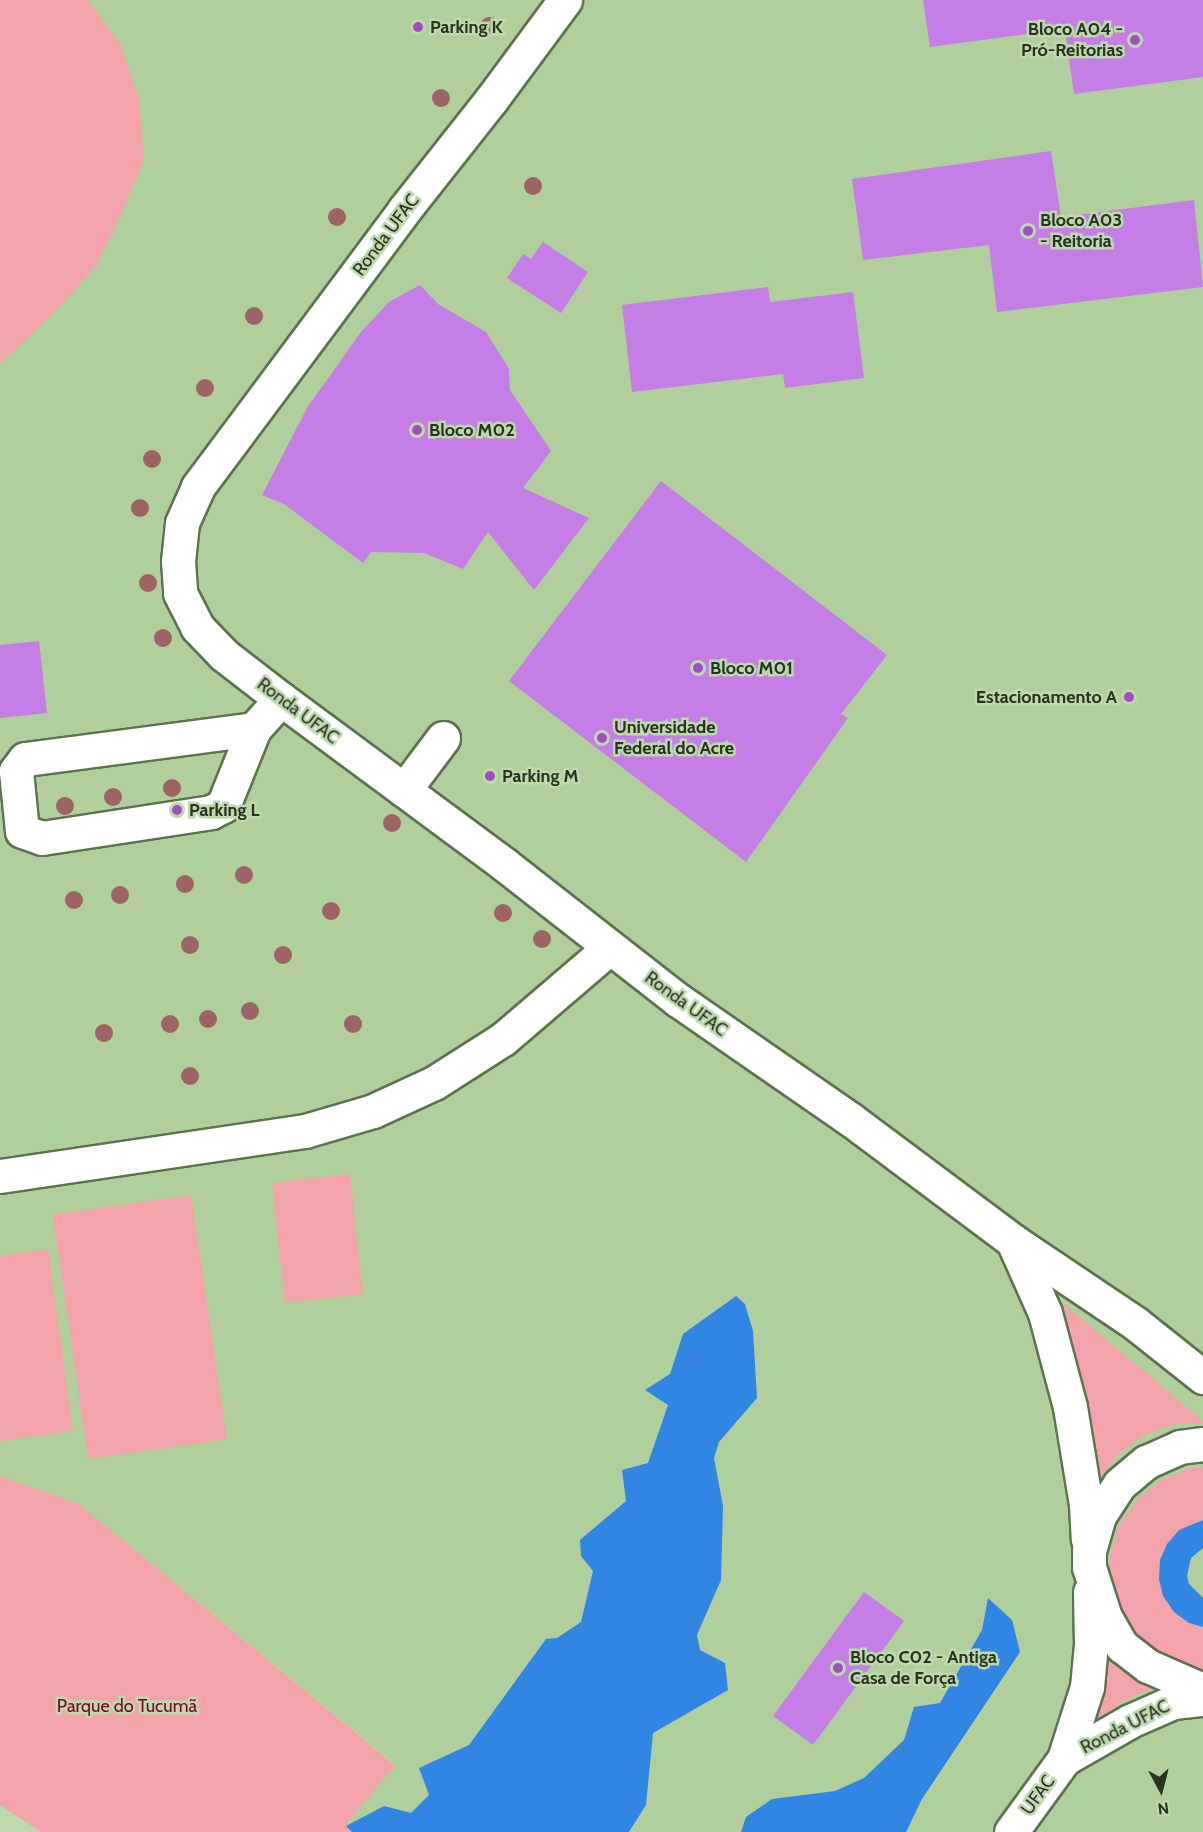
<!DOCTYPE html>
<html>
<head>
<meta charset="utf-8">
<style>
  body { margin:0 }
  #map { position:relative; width:1203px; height:1832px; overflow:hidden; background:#bdd9ad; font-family:Cabin,sans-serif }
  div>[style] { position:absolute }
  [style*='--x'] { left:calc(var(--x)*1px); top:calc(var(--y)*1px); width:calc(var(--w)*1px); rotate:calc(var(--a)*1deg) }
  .built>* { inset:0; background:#b0cf9d }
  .green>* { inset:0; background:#f3a4aa }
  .water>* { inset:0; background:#3185e3 }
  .building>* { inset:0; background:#c47ee6 }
  .roads { filter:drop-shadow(2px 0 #5c744d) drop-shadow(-2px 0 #5c744d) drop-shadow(0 2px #5c744d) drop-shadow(0 -2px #5c744d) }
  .minor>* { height:33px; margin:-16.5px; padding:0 16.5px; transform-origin:16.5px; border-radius:16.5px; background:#fff }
  .trees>* { width:18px; height:18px; margin:-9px; border-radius:50%; background:#9d6366 }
  .dots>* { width:16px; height:16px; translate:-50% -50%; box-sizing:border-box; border:3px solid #bdd9ad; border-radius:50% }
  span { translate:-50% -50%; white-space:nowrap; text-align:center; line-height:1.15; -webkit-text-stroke:5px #bdd9ad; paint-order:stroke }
  .poi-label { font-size:18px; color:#293322; font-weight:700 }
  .left { translate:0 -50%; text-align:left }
  .right { translate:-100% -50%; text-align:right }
  .street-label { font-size:18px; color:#293322 }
  .park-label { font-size:18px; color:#83022b }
  .north { position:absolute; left:1131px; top:1760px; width:60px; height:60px; -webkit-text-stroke:4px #bdd9ad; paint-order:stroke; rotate:173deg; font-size:16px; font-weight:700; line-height:24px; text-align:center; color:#293322 }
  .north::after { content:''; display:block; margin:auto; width:21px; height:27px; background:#293322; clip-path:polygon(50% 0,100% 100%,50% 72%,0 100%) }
</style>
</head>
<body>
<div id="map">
  <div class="built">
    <i style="clip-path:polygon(0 0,1203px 0,1203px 1832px,352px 1832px,346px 1826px,395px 1764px,79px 1504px,0 1476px)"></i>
  </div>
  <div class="green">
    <i style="clip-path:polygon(0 0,88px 0,120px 44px,139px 100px,144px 159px,122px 213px,95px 267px,54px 313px,0 364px)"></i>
    <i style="clip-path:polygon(350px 1174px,363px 1294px,285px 1303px,272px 1183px)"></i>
    <i style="clip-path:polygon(191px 1195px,227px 1439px,88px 1459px,53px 1215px)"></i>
    <i style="clip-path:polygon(48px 1249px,73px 1431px,0 1441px,0 1256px)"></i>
    <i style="clip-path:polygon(1056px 1297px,1203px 1421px,1203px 1423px,1175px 1424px,1144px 1435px,1117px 1455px,1098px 1482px,1068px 1333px)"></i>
    <i style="clip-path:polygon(1203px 1467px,1203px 1520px,1179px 1530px,1189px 1623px,1203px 1627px,1203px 1676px,1145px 1650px,1124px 1625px,1111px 1594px,1109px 1561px,1117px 1530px,1134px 1503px,1159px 1481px,1189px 1468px)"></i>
    <i style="clip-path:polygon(0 1476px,79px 1504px,395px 1765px,346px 1825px,352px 1832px,41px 1832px,0 1805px)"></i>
    <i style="clip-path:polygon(1105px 1627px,1162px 1684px,1125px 1700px,1093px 1723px)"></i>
  </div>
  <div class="water">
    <i style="clip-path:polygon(736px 1296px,745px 1304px,753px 1331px,757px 1398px,719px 1442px,714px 1458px,723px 1506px,721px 1580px,697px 1635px,700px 1650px,725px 1663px,728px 1690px,653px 1733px,646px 1805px,629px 1832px,352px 1832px,346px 1826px,384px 1806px,411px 1813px,429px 1795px,419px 1768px,469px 1745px,546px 1639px,557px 1638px,581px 1622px,593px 1571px,581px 1556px,580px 1540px,626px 1501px,622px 1470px,648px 1463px,668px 1405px,645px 1390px,670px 1374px,683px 1334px)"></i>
    <i style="clip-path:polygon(1203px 1520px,1203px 1548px,1191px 1558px,1187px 1576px,1189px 1584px,1203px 1598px,1203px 1627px,1189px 1623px,1174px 1612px,1163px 1596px,1159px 1579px,1160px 1560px,1167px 1544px,1179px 1530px)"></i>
    <i style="clip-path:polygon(988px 1598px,1012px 1620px,1020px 1652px,922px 1799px,906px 1832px,741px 1832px,746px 1817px,772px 1799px,835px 1791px,864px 1778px,904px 1740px,914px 1707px,940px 1703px,982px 1630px)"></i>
  </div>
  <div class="building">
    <i style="clip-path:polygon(923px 0,1203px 0,1203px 77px,1074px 94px,1065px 29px,930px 47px)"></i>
    <i style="clip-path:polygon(1051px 151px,1061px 217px,1194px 200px,1203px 287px,997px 312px,989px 245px,863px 260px,852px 179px)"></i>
    <i style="clip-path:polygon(543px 242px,588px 272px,561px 313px,507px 278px,523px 254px,531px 259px)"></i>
    <i style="clip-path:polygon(420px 285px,438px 304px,486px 332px,509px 369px,510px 390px,551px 451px,523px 488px,589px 518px,534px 590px,488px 532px,463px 569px,424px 553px,371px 552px,363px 563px,284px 504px,262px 495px,307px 408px,361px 332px,389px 302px)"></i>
    <i style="clip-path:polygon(768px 287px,770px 302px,853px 292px,864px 378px,785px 388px,783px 374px,632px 392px,622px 305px)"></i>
    <i style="clip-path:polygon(661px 481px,887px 655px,841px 714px,848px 718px,746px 862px,509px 681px)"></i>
    <i style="clip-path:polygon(39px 641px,47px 713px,0 718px,0 645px)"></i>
    <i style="clip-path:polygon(864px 1592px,904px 1621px,813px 1745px,773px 1716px)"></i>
  </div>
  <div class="roads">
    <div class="minor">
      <i style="--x:565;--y:0;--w:124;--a:126.5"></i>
      <i style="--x:491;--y:100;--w:139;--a:128.3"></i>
      <i style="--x:405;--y:209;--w:347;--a:126.7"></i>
      <i style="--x:198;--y:487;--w:39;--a:114"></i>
      <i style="--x:182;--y:523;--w:38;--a:96"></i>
      <i style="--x:178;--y:561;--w:32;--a:86"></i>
      <i style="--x:180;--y:593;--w:38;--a:63"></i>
      <i style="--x:197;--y:627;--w:39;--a:46"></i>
      <i style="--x:224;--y:655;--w:72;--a:37.7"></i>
      <i style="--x:281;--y:699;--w:279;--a:36.5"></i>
      <i style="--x:505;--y:865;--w:219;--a:38"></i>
      <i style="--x:678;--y:1000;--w:209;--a:34.7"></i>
      <i style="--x:850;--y:1119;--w:204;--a:36.8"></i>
      <i style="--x:1013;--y:1241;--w:147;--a:33.9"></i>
      <i style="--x:1135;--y:1323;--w:87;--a:38.5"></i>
      <i style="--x:254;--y:729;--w:231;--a:172.5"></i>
      <i style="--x:25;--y:759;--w:15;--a:127"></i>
      <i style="--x:16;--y:771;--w:60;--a:84.3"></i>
      <i style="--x:22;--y:831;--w:21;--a:19"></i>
      <i style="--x:42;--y:838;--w:171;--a:-8.7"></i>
      <i style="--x:211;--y:812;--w:13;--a:-27"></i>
      <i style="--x:223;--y:806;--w:83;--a:-68.1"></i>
      <i style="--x:254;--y:729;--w:40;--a:-48"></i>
      <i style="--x:404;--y:790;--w:65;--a:-53.1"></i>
      <i style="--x:0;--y:1176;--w:308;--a:-8.4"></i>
      <i style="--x:305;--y:1131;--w:71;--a:-16.4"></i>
      <i style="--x:373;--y:1111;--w:67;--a:-24.7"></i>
      <i style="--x:434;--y:1083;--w:82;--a:-32.5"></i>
      <i style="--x:503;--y:1039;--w:140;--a:-40.6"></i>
      <i style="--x:1013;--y:1241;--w:79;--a:66"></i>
      <i style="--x:1045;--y:1313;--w:97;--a:75.1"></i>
      <i style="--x:1070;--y:1407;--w:99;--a:80.7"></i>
      <i style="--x:1086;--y:1505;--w:34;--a:87"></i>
      <i style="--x:1203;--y:1444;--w:23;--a:173"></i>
      <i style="--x:1180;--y:1447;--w:37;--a:156"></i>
      <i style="--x:1146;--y:1462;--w:35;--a:140"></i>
      <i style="--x:1119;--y:1485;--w:37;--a:123"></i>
      <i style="--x:1099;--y:1516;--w:35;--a:106"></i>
      <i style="--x:1089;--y:1550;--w:17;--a:90"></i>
      <i style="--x:1089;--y:1567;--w:52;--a:72.3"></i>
      <i style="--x:1105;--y:1617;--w:34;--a:60"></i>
      <i style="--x:1122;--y:1646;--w:33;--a:38"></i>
      <i style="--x:1148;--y:1666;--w:60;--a:23.6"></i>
      <i style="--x:1064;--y:1759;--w:76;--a:-29.9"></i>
      <i style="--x:1130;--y:1721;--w:47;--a:-23.8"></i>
      <i style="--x:1173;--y:1702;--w:30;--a:-6"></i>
      <i style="--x:1011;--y:1832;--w:90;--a:-54"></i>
      <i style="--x:1064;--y:1759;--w:76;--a:-72.3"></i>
      <i style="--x:1087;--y:1687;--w:43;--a:-84.7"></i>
      <i style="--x:1091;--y:1644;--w:52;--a:-91.1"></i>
    </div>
  </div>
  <div class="trees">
    <i style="left:489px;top:26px"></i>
    <i style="left:441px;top:98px"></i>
    <i style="left:533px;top:186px"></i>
    <i style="left:337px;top:217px"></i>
    <i style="left:254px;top:316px"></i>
    <i style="left:205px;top:388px"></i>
    <i style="left:152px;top:459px"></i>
    <i style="left:140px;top:508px"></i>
    <i style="left:148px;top:583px"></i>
    <i style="left:163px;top:638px"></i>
    <i style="left:172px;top:788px"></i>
    <i style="left:113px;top:797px"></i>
    <i style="left:65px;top:806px"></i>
    <i style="left:392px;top:823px"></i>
    <i style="left:244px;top:875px"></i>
    <i style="left:185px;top:884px"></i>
    <i style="left:120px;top:895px"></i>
    <i style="left:74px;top:900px"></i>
    <i style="left:331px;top:911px"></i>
    <i style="left:503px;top:913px"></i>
    <i style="left:542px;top:939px"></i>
    <i style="left:190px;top:945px"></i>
    <i style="left:283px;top:955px"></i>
    <i style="left:250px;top:1011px"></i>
    <i style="left:208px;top:1019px"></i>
    <i style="left:170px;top:1024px"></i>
    <i style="left:353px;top:1024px"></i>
    <i style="left:104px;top:1033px"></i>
    <i style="left:190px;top:1076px"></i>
  </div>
  <div class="dots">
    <i style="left:418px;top:27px;background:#9e50c1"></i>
    <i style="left:1135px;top:40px;background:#9e50c1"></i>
    <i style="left:1028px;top:231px;background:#9e50c1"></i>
    <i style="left:417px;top:430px;background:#9e50c1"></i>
    <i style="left:698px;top:668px;background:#9e50c1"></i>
    <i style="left:1129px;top:697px;background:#9e50c1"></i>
    <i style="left:602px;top:738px;background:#9e50c1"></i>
    <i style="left:490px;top:776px;background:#9e50c1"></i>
    <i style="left:177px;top:810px;background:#9e50c1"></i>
    <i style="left:838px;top:1668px;background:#9e50c1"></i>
  </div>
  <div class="poi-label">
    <span class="left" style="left:430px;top:27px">Parking K</span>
    <span class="right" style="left:1123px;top:40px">Bloco A04 -<br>Pró-Reitorias</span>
    <span class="left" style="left:1040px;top:231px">Bloco A03<br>- Reitoria</span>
    <span class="left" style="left:429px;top:430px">Bloco M02</span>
    <span class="left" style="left:710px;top:668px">Bloco M01</span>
    <span class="right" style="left:1117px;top:697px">Estacionamento A</span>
    <span class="left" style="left:614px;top:738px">Universidade<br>Federal do Acre</span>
    <span class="left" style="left:502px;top:776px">Parking M</span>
    <span class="left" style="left:189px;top:810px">Parking L</span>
    <span class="left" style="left:850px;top:1668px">Bloco C02 - Antiga<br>Casa de Força</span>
  </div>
  <div class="street-label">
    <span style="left:386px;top:235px;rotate:-53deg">Ronda UFAC</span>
    <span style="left:298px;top:711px;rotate:37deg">Ronda UFAC</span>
    <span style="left:686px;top:1004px;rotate:36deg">Ronda UFAC</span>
    <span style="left:1125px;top:1727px;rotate:-27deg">Ronda UFAC</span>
    <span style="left:1038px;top:1795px;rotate:-54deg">UFAC</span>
  </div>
  <div class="park-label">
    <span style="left:127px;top:1706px">Parque do Tucumã</span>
  </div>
  <div class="north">N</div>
</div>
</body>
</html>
